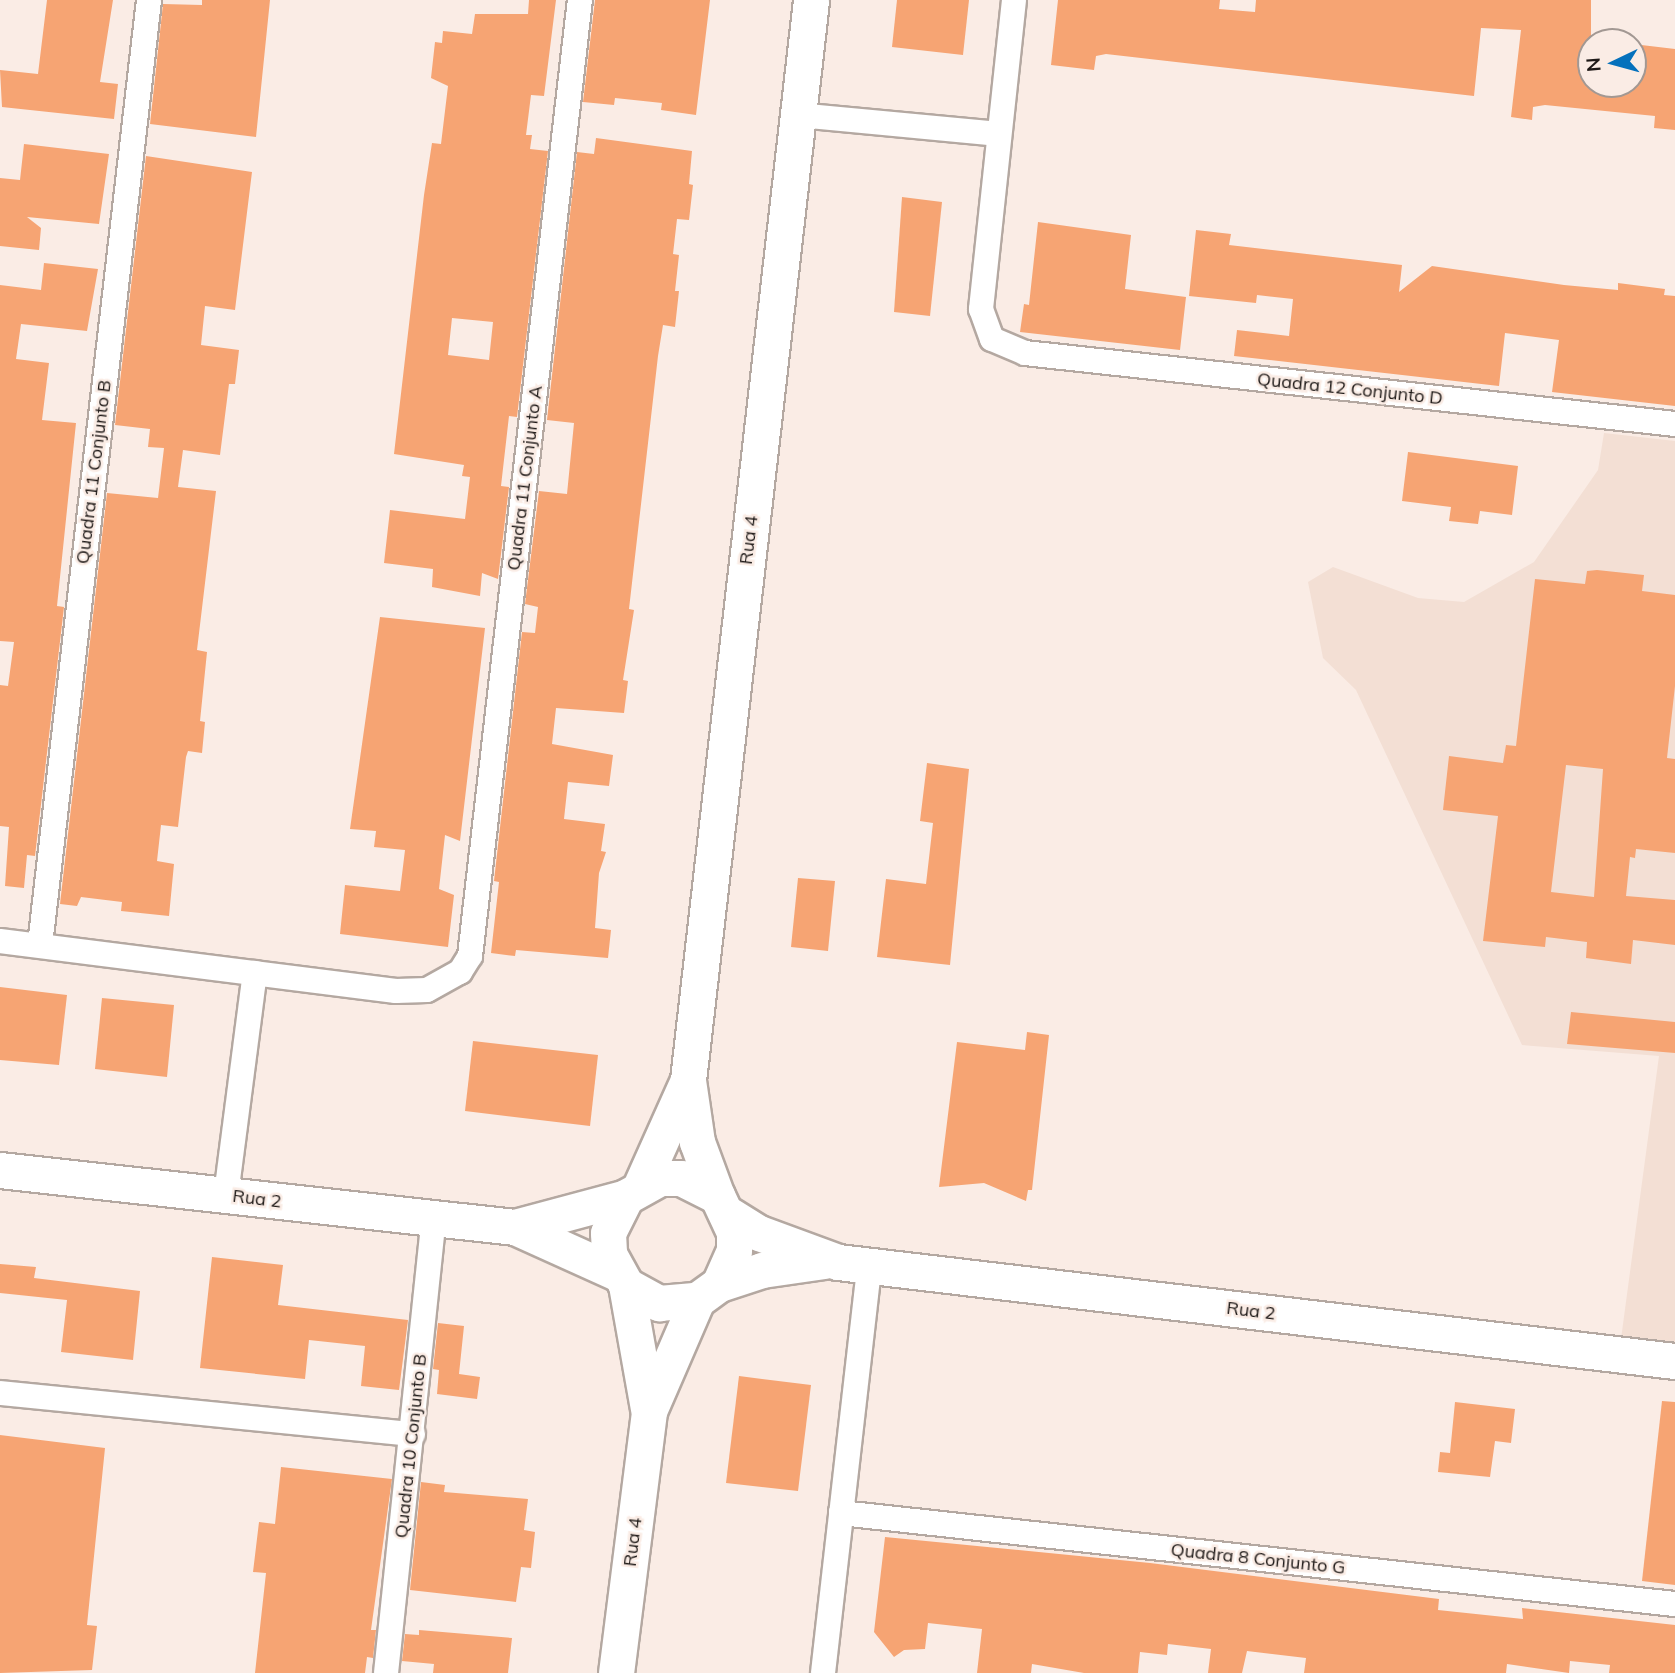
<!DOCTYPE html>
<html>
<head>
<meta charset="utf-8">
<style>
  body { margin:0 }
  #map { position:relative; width:1675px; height:1673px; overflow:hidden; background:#faece5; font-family:Mulish,sans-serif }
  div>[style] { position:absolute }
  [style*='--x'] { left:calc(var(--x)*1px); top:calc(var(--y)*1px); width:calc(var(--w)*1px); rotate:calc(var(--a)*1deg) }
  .built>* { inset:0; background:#f3dfd4 }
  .building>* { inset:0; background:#f6a473 }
  .roads { filter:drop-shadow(2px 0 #b4a8a1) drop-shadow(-2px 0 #b4a8a1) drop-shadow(0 2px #b4a8a1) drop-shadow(0 -2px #b4a8a1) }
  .street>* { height:24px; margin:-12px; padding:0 12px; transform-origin:12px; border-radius:12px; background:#fff }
  .secondary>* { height:35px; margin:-17.5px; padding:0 17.5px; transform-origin:17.5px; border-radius:17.5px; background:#fff }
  span { translate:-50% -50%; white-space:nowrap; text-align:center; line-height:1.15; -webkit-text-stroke:5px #faece5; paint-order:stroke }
  .street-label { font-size:18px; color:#1e1917 }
  .north { position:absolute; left:1577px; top:28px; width:70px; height:70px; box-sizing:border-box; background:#faece5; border:2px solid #a29893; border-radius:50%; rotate:265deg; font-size:19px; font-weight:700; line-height:28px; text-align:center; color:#1e1917 }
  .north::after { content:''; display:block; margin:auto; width:24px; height:32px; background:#0571bc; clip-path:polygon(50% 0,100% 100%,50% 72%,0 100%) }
</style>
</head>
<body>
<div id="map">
  <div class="built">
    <i style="clip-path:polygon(1604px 433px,1675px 441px,1675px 1345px,1621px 1339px,1659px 1056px,1522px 1045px,1356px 690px,1323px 658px,1308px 582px,1333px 567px,1418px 598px,1464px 602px,1534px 562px,1598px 470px)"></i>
  </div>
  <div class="building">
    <i style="clip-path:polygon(47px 0,113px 0,100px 82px,118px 84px,114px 119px,2px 107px,0 70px,38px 74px)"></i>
    <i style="clip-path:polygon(202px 0,270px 0,256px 137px,150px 124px,163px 4px,202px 5px)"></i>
    <i style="clip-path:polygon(evenodd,529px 0,556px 0,544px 96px,531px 95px,526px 135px,532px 135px,530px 149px,548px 151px,517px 417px,509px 416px,501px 486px,509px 487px,498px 579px,482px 573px,480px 596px,432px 587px,433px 569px,384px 563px,390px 510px,465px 519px,470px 477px,462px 476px,464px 465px,394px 454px,424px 195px,432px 143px,441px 144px,448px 86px,431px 78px,435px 42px,442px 43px,443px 31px,472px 34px,475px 14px,528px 14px,529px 0,452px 318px,493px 322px,489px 360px,448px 355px,452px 318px)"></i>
    <i style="clip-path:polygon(595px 0,710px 0,696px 115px,661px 110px,662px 103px,615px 98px,614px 105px,583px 102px)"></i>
    <i style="clip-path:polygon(897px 0,969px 0,963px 55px,892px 47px)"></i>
    <i style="clip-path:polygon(1058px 0,1220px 0,1219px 9px,1255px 12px,1256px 0,1591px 0,1591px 84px,1633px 84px,1633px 44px,1675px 49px,1675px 130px,1654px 128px,1655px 116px,1545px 105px,1533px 107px,1532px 120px,1511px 117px,1521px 30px,1481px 28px,1474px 96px,1106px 54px,1096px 56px,1094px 70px,1051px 65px)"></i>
    <i style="clip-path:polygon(596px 138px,692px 151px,689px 184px,693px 185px,689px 220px,677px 219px,673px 254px,679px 255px,675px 291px,679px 291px,675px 327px,663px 325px,658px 356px,629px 609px,634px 610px,623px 680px,628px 681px,624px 713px,556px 708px,552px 744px,613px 755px,609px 786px,568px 782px,564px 819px,605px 824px,601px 851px,606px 852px,599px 873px,595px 928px,611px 930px,608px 958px,516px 950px,515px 956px,491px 953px,499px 882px,494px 881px,522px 632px,535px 633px,538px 607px,525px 604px,539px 491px,567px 494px,574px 423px,547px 420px,577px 152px,594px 154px)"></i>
    <i style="clip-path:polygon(24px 144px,109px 154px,99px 224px,27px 217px,41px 228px,39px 250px,0 246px,0 178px,20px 180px)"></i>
    <i style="clip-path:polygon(146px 156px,252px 172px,235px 310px,205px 306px,201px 345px,239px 350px,235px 384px,229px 384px,220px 455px,183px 450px,178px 487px,216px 491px,197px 650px,207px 652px,200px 721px,205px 722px,202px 753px,188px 751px,186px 757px,178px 827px,161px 825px,157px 861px,174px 864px,169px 916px,121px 911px,122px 902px,81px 897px,77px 906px,60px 904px,107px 493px,158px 498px,164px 448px,148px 447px,150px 429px,115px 425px)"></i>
    <i style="clip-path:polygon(902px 197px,942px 202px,930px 316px,894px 312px)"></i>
    <i style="clip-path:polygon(1038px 222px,1131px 235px,1125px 289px,1186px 297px,1180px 350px,1020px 332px,1024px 304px,1029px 305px)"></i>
    <i style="clip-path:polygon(1196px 230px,1231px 234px,1229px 245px,1402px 265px,1399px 292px,1432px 266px,1564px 285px,1618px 290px,1618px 283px,1665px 289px,1664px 295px,1675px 296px,1675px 406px,1552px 392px,1559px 340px,1505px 333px,1499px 386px,1234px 356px,1237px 330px,1289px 336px,1293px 299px,1257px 295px,1256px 303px,1189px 296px)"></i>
    <i style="clip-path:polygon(44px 263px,98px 269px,87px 331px,21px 324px,16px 359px,49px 363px,42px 420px,76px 423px,57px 606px,64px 607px,35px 856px,27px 855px,24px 888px,5px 886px,9px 827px,0 826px,0 685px,8px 686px,14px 642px,0 641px,0 285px,41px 290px)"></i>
    <i style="clip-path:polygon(1408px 452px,1518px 466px,1512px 515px,1480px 511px,1478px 524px,1449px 521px,1451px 507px,1402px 501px)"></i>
    <i style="clip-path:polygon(evenodd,1597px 570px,1644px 575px,1642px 591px,1675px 595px,1675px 686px,1667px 758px,1675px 759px,1675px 853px,1636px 849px,1635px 858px,1630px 857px,1626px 896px,1675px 900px,1675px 945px,1633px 940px,1631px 964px,1586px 958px,1587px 942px,1546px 937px,1545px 947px,1483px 941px,1498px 816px,1443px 810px,1449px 756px,1503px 763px,1506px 745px,1516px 746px,1535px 579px,1585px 584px,1587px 571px,1597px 570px,1566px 765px,1603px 769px,1594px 897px,1551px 892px,1566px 765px)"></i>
    <i style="clip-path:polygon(380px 617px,485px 628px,460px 841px,445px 835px,439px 889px,454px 895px,448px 947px,340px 934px,345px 885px,400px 891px,405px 850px,374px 847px,376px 831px,350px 829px)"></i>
    <i style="clip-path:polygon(927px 763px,969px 769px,950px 965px,877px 957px,886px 879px,926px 884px,933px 823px,920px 821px)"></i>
    <i style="clip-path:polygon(798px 878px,835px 881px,828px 951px,791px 947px)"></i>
    <i style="clip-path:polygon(0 987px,67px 995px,59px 1065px,0 1060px)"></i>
    <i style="clip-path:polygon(102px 998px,174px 1005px,167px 1077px,95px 1069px)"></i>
    <i style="clip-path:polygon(1571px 1012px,1675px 1022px,1675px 1053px,1567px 1044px)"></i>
    <i style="clip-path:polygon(1027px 1032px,1049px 1035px,1032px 1190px,1028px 1190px,1026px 1201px,984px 1183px,939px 1187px,957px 1042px,1025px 1050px)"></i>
    <i style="clip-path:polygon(473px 1041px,598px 1055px,590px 1126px,465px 1111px)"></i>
    <i style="clip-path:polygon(212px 1257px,283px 1265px,278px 1305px,408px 1320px,399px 1390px,361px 1386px,365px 1346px,309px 1340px,305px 1379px,200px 1368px)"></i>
    <i style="clip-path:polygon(0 1264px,36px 1267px,34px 1278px,140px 1291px,133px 1360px,61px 1352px,67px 1300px,0 1293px)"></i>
    <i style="clip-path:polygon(438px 1323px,464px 1326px,459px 1374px,480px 1377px,477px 1399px,437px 1394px,439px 1370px,433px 1369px)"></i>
    <i style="clip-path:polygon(739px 1376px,811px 1385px,798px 1491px,726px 1483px)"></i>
    <i style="clip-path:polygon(1662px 1401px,1675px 1402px,1675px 1585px,1642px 1581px)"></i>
    <i style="clip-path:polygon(1455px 1402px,1515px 1409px,1511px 1443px,1495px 1441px,1490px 1477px,1438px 1472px,1440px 1452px,1450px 1453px)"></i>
    <i style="clip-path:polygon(0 1435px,105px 1448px,87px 1625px,97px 1626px,92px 1670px,0 1673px)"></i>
    <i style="clip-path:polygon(281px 1467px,392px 1479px,371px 1630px,376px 1630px,373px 1658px,367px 1657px,365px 1673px,255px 1673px,266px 1573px,253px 1572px,259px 1522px,275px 1524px)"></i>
    <i style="clip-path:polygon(421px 1482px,445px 1485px,444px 1492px,528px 1499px,524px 1530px,535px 1532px,531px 1568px,521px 1567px,516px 1602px,410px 1590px)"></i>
    <i style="clip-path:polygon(885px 1537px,1150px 1563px,1439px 1599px,1438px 1610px,1523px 1619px,1522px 1608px,1675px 1625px,1675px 1673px,1609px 1673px,1610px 1665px,1570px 1661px,1569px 1673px,1507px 1664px,1506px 1673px,1304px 1673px,1306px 1658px,1247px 1651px,1242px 1673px,1208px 1673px,1211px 1649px,1168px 1644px,1167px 1655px,1140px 1652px,1138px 1673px,1084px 1673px,1032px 1664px,1031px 1673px,977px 1673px,982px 1629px,928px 1623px,925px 1649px,904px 1650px,894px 1657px,874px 1632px)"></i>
    <i style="clip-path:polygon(419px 1630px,512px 1638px,508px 1673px,433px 1673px,434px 1664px,402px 1661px,405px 1634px,419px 1635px)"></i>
  </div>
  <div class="roads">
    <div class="street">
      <i style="--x:1014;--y:0;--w:311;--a:96.1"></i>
      <i style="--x:981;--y:309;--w:32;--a:70"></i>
      <i style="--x:992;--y:339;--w:36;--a:23"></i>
      <i style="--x:1025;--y:353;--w:654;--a:6.23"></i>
      <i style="--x:798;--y:115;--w:201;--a:5.4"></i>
      <i style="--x:0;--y:941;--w:399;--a:7.2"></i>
      <i style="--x:396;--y:991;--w:31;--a:-2"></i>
      <i style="--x:427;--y:990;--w:38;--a:-29"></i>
      <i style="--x:460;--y:972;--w:19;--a:-58"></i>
      <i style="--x:470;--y:956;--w:962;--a:-83.44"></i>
      <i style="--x:40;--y:945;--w:951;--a:-83.42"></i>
      <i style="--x:226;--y:1195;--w:224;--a:-82.6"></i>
      <i style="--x:0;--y:1393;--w:415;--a:5.7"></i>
      <i style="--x:841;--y:1513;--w:839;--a:6.23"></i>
      <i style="--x:386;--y:1673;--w:457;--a:-84"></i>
      <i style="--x:823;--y:1673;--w:409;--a:-83.5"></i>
    </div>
    <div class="secondary">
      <i style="--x:0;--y:1170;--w:518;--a:6.32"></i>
      <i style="--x:515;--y:1227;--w:112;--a:24.3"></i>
      <i style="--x:641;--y:1185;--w:115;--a:-65.9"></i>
      <i style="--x:717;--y:1196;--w:58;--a:-110.3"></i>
      <i style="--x:697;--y:1142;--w:63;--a:-98.3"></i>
      <i style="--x:688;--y:1080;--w:1087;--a:-83.5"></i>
      <i style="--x:730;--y:1215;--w:34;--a:32"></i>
      <i style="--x:759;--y:1233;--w:84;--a:20.2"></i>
      <i style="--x:838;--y:1262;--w:843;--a:6.75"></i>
      <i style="--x:515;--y:1227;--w:115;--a:-15.1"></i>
      <i style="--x:719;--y:1284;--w:36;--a:-66"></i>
      <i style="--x:734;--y:1251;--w:19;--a:-90"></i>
      <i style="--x:734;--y:1232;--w:40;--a:-115"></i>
      <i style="--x:717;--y:1196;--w:40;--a:-153.4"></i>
      <i style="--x:681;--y:1178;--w:21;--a:180"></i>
      <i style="--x:660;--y:1178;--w:39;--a:151"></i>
      <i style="--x:626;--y:1197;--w:40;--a:116.6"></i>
      <i style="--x:608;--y:1233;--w:21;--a:87"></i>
      <i style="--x:609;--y:1254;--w:35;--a:61"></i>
      <i style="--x:626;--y:1285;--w:38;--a:29"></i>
      <i style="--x:659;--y:1303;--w:38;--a:-5"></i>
      <i style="--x:697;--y:1300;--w:27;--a:-36"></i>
      <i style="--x:719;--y:1284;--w:45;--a:-18"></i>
      <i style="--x:762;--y:1270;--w:63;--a:-8.3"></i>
      <i style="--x:626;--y:1285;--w:125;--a:79.9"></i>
      <i style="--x:616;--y:1673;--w:264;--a:-82.8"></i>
      <i style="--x:649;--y:1411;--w:121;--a:-66.6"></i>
    </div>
  </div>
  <div class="street-label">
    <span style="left:1350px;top:389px;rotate:6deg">Quadra 12 Conjunto D</span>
    <span style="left:94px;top:472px;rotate:-83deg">Quadra 11 Conjunto B</span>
    <span style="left:525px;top:478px;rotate:-83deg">Quadra 11 Conjunto A</span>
    <span style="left:749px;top:540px;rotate:-83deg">Rua 4</span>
    <span style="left:257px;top:1199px;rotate:7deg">Rua 2</span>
    <span style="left:1251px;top:1311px;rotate:7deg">Rua 2</span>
    <span style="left:411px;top:1446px;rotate:-84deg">Quadra 10 Conjunto B</span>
    <span style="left:633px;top:1542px;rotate:-83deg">Rua 4</span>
    <span style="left:1258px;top:1559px;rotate:6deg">Quadra 8 Conjunto G</span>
  </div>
  <div class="north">N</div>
</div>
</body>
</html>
